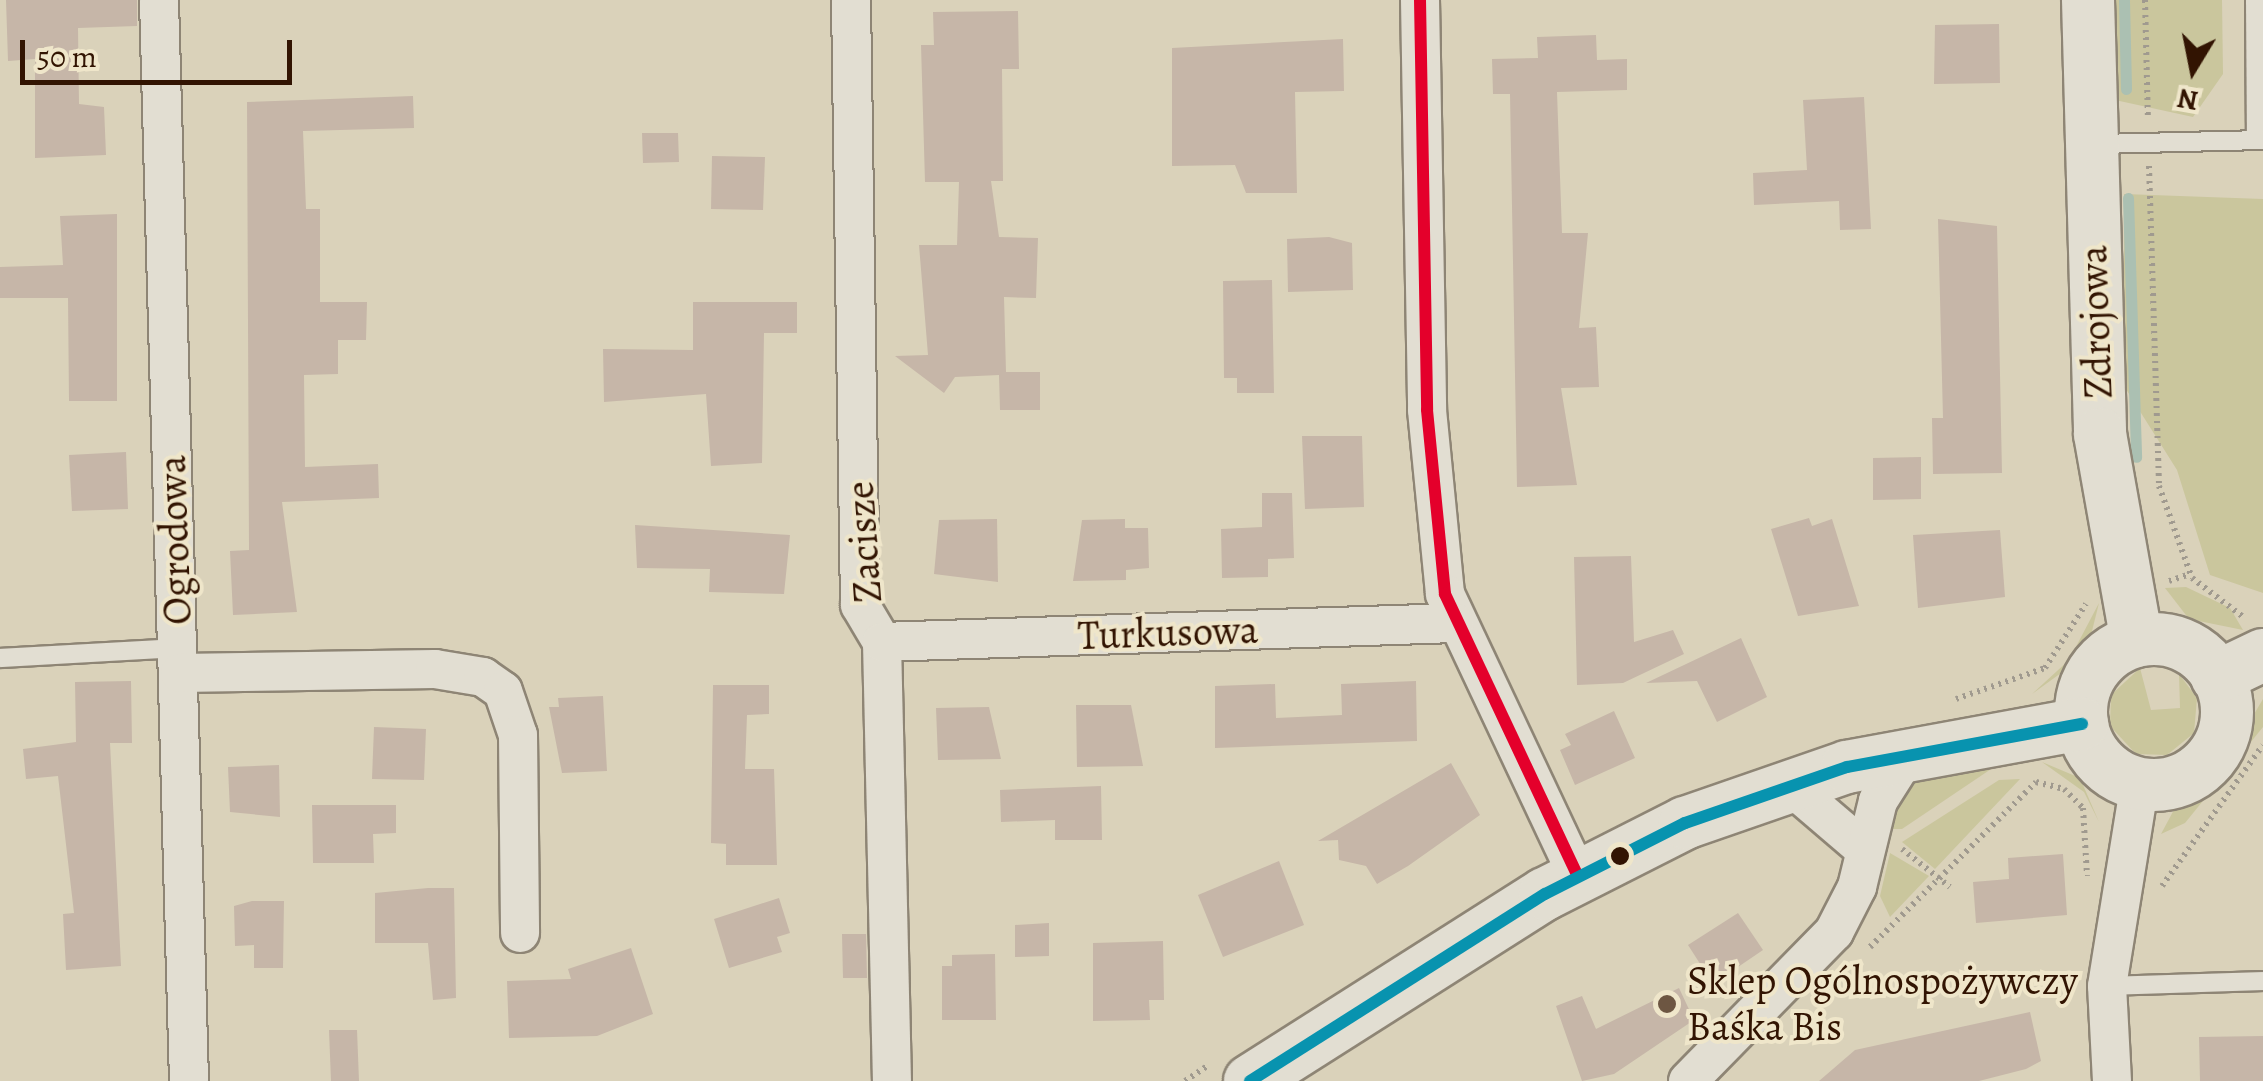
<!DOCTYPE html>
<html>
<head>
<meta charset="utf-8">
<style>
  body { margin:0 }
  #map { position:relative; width:2263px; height:1081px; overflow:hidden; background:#dad2ba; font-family:Alegreya,serif }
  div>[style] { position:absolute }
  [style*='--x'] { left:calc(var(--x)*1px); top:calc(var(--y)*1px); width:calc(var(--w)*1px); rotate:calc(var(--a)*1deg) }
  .green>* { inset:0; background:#cac69d }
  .stream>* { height:11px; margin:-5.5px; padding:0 5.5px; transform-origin:5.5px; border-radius:5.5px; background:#abc0b2 }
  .building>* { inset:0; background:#c6b6a8 }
  .path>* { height:6px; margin-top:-3px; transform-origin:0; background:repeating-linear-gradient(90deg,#a09a8f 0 2.5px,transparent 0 7.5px) }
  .roads { filter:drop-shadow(2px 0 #8e8575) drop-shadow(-2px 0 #8e8575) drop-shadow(0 2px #8e8575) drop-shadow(0 -2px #8e8575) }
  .lane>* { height:18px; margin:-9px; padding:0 9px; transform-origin:9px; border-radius:9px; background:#e2ded2 }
  .street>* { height:38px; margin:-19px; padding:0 19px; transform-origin:19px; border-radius:19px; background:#e2ded2 }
  .secondary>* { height:52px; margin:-26px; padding:0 26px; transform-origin:26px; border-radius:26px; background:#e2ded2 }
  .secondary>.ring { margin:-26px; padding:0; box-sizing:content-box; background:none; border:52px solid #e2ded2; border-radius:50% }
  .bus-1>* { height:12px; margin:-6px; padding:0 6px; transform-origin:6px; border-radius:6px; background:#e4002b }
  .bus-2>* { height:12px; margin:-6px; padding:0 6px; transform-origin:6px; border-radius:6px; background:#0893af }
  .dots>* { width:28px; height:28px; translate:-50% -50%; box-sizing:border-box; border:5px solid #efe6ca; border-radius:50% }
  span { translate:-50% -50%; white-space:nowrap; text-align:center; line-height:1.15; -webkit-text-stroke:8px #efe6ca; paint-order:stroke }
  .street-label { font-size:40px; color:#321402 }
  .poi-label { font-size:40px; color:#321402 }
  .left { translate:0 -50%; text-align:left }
  .north { position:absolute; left:2143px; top:20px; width:100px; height:100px; -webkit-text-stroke:8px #efe6ca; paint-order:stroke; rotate:190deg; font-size:28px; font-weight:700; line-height:40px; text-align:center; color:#321402 }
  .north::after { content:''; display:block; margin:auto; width:35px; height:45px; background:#321402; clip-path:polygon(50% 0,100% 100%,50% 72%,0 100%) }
  .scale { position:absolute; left:20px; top:40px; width:272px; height:45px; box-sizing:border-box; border:5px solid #321402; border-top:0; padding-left:12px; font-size:30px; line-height:35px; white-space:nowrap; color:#321402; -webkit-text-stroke:8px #efe6ca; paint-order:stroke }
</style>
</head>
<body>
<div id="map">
  <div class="green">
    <i style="clip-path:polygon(2113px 0,2222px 0,2223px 74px,2193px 117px,2115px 100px)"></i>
    <i style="clip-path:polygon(2124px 194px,2263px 199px,2263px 593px,2210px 575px,2177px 470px,2124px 386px)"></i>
    <i style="clip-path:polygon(2186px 587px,2230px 608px,2243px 630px,2189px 619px,2165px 588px)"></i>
    <i style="clip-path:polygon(2099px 603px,2086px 655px,2032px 694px,2069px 660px)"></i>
    <i style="clip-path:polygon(2140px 668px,2151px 710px,2180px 708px,2179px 674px,2197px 698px,2194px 733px,2167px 755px,2136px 754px,2110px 726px,2111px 695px)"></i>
    <i style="clip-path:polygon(2263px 699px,2263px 727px,2185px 823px,2161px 834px,2176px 806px,2225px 763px)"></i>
    <i style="clip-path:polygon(2003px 761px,1902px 829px,1891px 829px,1900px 791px,1920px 775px)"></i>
    <i style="clip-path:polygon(2042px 762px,2080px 778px,2099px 822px,2084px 792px)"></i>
    <i style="clip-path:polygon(2020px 779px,1935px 869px,1902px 842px,1999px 780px)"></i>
    <i style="clip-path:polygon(1890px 853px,1929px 876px,1890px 917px,1880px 896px)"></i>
  </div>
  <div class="stream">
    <i style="--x:2124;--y:0;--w:89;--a:88.7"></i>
    <i style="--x:2128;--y:198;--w:259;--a:88.2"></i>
  </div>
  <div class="building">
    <i style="clip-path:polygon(6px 0,137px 0,137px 26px,78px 28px,79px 104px,104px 107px,106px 155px,35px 158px,35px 59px,8px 61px)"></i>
    <i style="clip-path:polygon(1018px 11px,1019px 69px,1002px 69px,1003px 181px,991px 181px,999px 237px,1038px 238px,1036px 298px,1004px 297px,1006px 372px,1040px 372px,1040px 410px,1000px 410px,999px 375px,955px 377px,944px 393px,895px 356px,928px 355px,919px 245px,957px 245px,959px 182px,925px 182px,921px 45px,934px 45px,933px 12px)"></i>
    <i style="clip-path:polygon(1999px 24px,2000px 83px,1934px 84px,1935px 25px)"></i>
    <i style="clip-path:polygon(1596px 35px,1597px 60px,1627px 59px,1627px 90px,1557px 92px,1562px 233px,1588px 233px,1579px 328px,1596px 327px,1599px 387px,1561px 388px,1577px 485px,1517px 487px,1510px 94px,1493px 94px,1492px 59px,1538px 58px,1537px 37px)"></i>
    <i style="clip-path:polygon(1343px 39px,1344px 91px,1295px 92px,1297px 193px,1246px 193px,1235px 165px,1172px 166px,1172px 48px)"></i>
    <i style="clip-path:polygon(413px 96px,414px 128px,303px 131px,306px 209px,320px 209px,320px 302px,367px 302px,366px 340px,338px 340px,338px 374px,304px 375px,305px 467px,378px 464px,379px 498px,282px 502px,297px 612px,233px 615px,230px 551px,249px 550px,247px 102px)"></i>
    <i style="clip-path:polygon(1864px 97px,1871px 229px,1840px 230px,1839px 201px,1754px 205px,1753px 173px,1807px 170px,1803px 100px)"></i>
    <i style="clip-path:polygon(642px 133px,678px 133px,679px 162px,643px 163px)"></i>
    <i style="clip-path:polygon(712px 156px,765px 157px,763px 210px,711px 209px)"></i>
    <i style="clip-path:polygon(117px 214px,117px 401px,69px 401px,68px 298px,0 298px,0 267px,63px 265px,60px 216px)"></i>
    <i style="clip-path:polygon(1938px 219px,1997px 226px,2002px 473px,1933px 474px,1932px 418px,1943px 418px)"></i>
    <i style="clip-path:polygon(1329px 237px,1352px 243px,1353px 290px,1288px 292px,1287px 239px)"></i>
    <i style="clip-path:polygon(1272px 280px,1274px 393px,1237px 393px,1237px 378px,1224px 378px,1223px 281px)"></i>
    <i style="clip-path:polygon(693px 302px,797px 302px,797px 333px,764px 333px,762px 463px,711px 466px,706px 394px,604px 402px,603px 349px,693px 350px)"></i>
    <i style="clip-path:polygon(1302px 436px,1362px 436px,1364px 507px,1305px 509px)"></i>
    <i style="clip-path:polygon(126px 452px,128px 509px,72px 511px,69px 455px)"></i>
    <i style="clip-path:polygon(1921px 457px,1921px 499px,1873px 500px,1873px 458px)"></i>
    <i style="clip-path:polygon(1262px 493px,1292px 493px,1294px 558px,1268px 559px,1268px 577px,1222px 578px,1221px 529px,1262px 527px)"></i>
    <i style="clip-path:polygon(1809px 518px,1812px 526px,1832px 519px,1859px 606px,1798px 616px,1771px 529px)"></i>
    <i style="clip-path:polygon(997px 519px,998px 582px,934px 574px,939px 520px)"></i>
    <i style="clip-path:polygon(1125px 519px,1125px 528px,1148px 528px,1149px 568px,1126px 570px,1126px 580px,1073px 581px,1082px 520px)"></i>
    <i style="clip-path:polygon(635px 525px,790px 535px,784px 594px,709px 592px,710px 569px,637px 568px)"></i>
    <i style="clip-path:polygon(2000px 530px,2005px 597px,1918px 608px,1913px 535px)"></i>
    <i style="clip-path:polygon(1631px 556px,1634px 642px,1673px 630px,1684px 654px,1623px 683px,1577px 685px,1574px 557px)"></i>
    <i style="clip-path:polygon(1741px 638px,1767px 697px,1717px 722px,1697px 681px,1646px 683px)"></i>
    <i style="clip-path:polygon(131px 681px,132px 743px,110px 743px,121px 966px,66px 970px,63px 914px,74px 913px,58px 776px,26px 779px,23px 749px,76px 742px,75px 682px)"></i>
    <i style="clip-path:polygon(1416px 681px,1417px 741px,1215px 748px,1215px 686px,1275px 684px,1276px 718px,1342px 715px,1341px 684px)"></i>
    <i style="clip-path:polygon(713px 685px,769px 685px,769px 714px,747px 715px,745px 769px,774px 769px,777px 865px,726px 865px,726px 844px,711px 843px)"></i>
    <i style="clip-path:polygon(603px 696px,607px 771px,562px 773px,549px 707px,559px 707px,558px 698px)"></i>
    <i style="clip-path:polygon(1076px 705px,1131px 705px,1143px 766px,1077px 767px)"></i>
    <i style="clip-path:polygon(989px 707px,1001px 759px,938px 760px,936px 708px)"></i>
    <i style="clip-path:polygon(1614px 711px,1635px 758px,1575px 785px,1560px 750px,1571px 745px,1565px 734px)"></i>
    <i style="clip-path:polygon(374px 727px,426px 729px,424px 780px,372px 779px)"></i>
    <i style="clip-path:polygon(1451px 763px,1480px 815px,1408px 866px,1377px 884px,1366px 866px,1339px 860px,1338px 840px,1318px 841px)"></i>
    <i style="clip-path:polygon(279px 765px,280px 817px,230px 812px,228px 767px)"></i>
    <i style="clip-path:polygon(1101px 786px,1102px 840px,1055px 840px,1055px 820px,1001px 822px,1000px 790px)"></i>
    <i style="clip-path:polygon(312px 805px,396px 805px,396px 833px,373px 834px,374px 863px,313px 863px)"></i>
    <i style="clip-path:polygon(2063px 854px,2067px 915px,1976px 923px,1973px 882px,2009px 879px,2008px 858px)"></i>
    <i style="clip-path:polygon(1279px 861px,1304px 925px,1223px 957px,1198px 895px)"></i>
    <i style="clip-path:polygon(428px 888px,454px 888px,456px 998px,433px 1000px,428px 943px,375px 943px,375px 893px)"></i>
    <i style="clip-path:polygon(779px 898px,790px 933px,777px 937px,782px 952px,729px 968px,714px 919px)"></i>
    <i style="clip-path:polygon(252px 901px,284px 901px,283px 968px,254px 968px,254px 945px,235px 946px,234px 906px)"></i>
    <i style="clip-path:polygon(1738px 913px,1763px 950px,1713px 984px,1688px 945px)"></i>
    <i style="clip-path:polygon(1049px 923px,1049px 956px,1015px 957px,1015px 925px)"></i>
    <i style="clip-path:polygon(842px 934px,866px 934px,867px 978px,843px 978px)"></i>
    <i style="clip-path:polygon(1163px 941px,1164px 1000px,1149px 1000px,1150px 1020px,1093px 1021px,1093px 943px)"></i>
    <i style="clip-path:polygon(631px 948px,653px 1014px,597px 1036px,509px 1038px,507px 981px,571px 979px,568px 969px)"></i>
    <i style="clip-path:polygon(995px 954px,996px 1020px,942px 1020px,942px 966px,952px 966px,952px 955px)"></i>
    <i style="clip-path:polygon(1679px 988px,1694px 1020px,1614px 1074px,1582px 1081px,1556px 1006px,1582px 996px,1596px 1029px)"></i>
    <i style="clip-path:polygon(2030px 1012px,2041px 1061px,2026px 1069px,1979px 1081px,1819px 1081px,1855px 1050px)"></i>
    <i style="clip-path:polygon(329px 1030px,357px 1030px,359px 1081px,331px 1081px)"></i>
    <i style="clip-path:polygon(2263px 1036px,2263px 1081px,2200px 1081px,2199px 1037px)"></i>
  </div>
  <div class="path">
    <i style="--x:2145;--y:0;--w:119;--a:88.6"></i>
    <i style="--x:2149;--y:166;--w:320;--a:88.2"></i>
    <i style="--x:2159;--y:486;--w:98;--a:70.3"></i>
    <i style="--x:2192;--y:578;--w:63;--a:37.2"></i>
    <i style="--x:2169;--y:581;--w:22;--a:-18"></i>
    <i style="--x:1956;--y:699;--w:94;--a:-19.2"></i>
    <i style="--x:2045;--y:668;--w:76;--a:-57.4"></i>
    <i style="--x:1902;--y:849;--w:61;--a:38.4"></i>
    <i style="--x:2162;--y:886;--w:173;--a:-54.4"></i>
    <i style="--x:1870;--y:947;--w:234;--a:-44.8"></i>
    <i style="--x:2036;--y:782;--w:29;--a:14"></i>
    <i style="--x:2064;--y:789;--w:27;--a:45"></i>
    <i style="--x:2083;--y:808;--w:68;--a:86.6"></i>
    <i style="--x:1185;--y:1081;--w:29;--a:-34"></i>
  </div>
  <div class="roads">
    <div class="lane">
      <i style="--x:2255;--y:0;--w:140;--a:89.6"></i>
      <i style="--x:2099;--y:144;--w:164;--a:-1.4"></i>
      <i style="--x:0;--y:658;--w:179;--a:-3.2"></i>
      <i style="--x:2107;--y:986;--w:156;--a:-1.8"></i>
    </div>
    <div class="street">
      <i style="--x:159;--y:0;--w:1081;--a:88.41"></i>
      <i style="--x:851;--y:0;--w:605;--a:89.15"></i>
      <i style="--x:860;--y:605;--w:43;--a:59.3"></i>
      <i style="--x:882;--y:642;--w:439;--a:88.7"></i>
      <i style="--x:1420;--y:0;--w:410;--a:89"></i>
      <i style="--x:1427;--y:410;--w:185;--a:84.4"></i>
      <i style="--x:1445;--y:594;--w:310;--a:64.8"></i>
      <i style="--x:882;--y:642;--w:573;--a:-1.9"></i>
      <i style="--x:180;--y:673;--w:255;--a:-0.9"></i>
      <i style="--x:435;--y:669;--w:49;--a:9.5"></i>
      <i style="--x:483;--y:677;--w:24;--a:35"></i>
      <i style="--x:503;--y:691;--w:46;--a:71.2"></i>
      <i style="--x:518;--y:735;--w:198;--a:89.4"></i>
      <i style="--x:1788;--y:784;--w:100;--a:40.5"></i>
      <i style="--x:1688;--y:1081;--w:209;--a:-45.6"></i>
      <i style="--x:1834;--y:932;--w:51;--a:-62.9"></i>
      <i style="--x:1857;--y:887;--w:89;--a:-76.3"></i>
      <i style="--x:1878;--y:801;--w:58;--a:-57.7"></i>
      <i style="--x:2112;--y:1081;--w:95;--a:-93"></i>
      <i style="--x:2107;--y:986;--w:206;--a:-80.8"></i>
    </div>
    <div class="secondary">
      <i style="--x:2088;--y:0;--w:434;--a:88.4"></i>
      <i style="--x:2100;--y:434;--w:210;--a:79.9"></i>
      <i class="ring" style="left:2081px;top:639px;width:94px;height:94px"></i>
      <i style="--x:2217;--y:677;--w:51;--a:-25.6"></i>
      <i style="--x:1250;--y:1081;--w:349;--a:-32.4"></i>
      <i style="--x:1545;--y:894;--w:157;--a:-26.9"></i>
      <i style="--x:1685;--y:823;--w:171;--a:-19.1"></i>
      <i style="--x:1847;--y:767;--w:239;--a:-10.4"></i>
    </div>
  </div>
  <div class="bus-1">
    <i style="--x:1420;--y:0;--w:410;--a:89"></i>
    <i style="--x:1427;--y:410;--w:185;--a:84.4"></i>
    <i style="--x:1445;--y:594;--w:310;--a:64.8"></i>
  </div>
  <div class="bus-2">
    <i style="--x:1250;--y:1081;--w:349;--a:-32.4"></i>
    <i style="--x:1545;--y:894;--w:157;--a:-26.9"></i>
    <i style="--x:1685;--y:823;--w:171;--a:-19.1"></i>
    <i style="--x:1847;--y:767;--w:239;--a:-10.4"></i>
  </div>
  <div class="dots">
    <i style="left:1620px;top:856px;background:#321402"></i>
    <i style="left:1667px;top:1004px;background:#6d5642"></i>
  </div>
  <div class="street-label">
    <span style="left:2096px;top:322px;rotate:-92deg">Zdrojowa</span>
    <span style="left:175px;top:540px;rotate:-92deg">Ogrodowa</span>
    <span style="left:864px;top:542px;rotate:-94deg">Zacisze</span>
    <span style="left:1168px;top:633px;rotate:-2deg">Turkusowa</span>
  </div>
  <div class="poi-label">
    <span class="left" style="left:1687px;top:1004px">Sklep Ogólnospożywczy<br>Baśka Bis</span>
  </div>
  <div class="north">N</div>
  <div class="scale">50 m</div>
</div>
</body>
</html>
